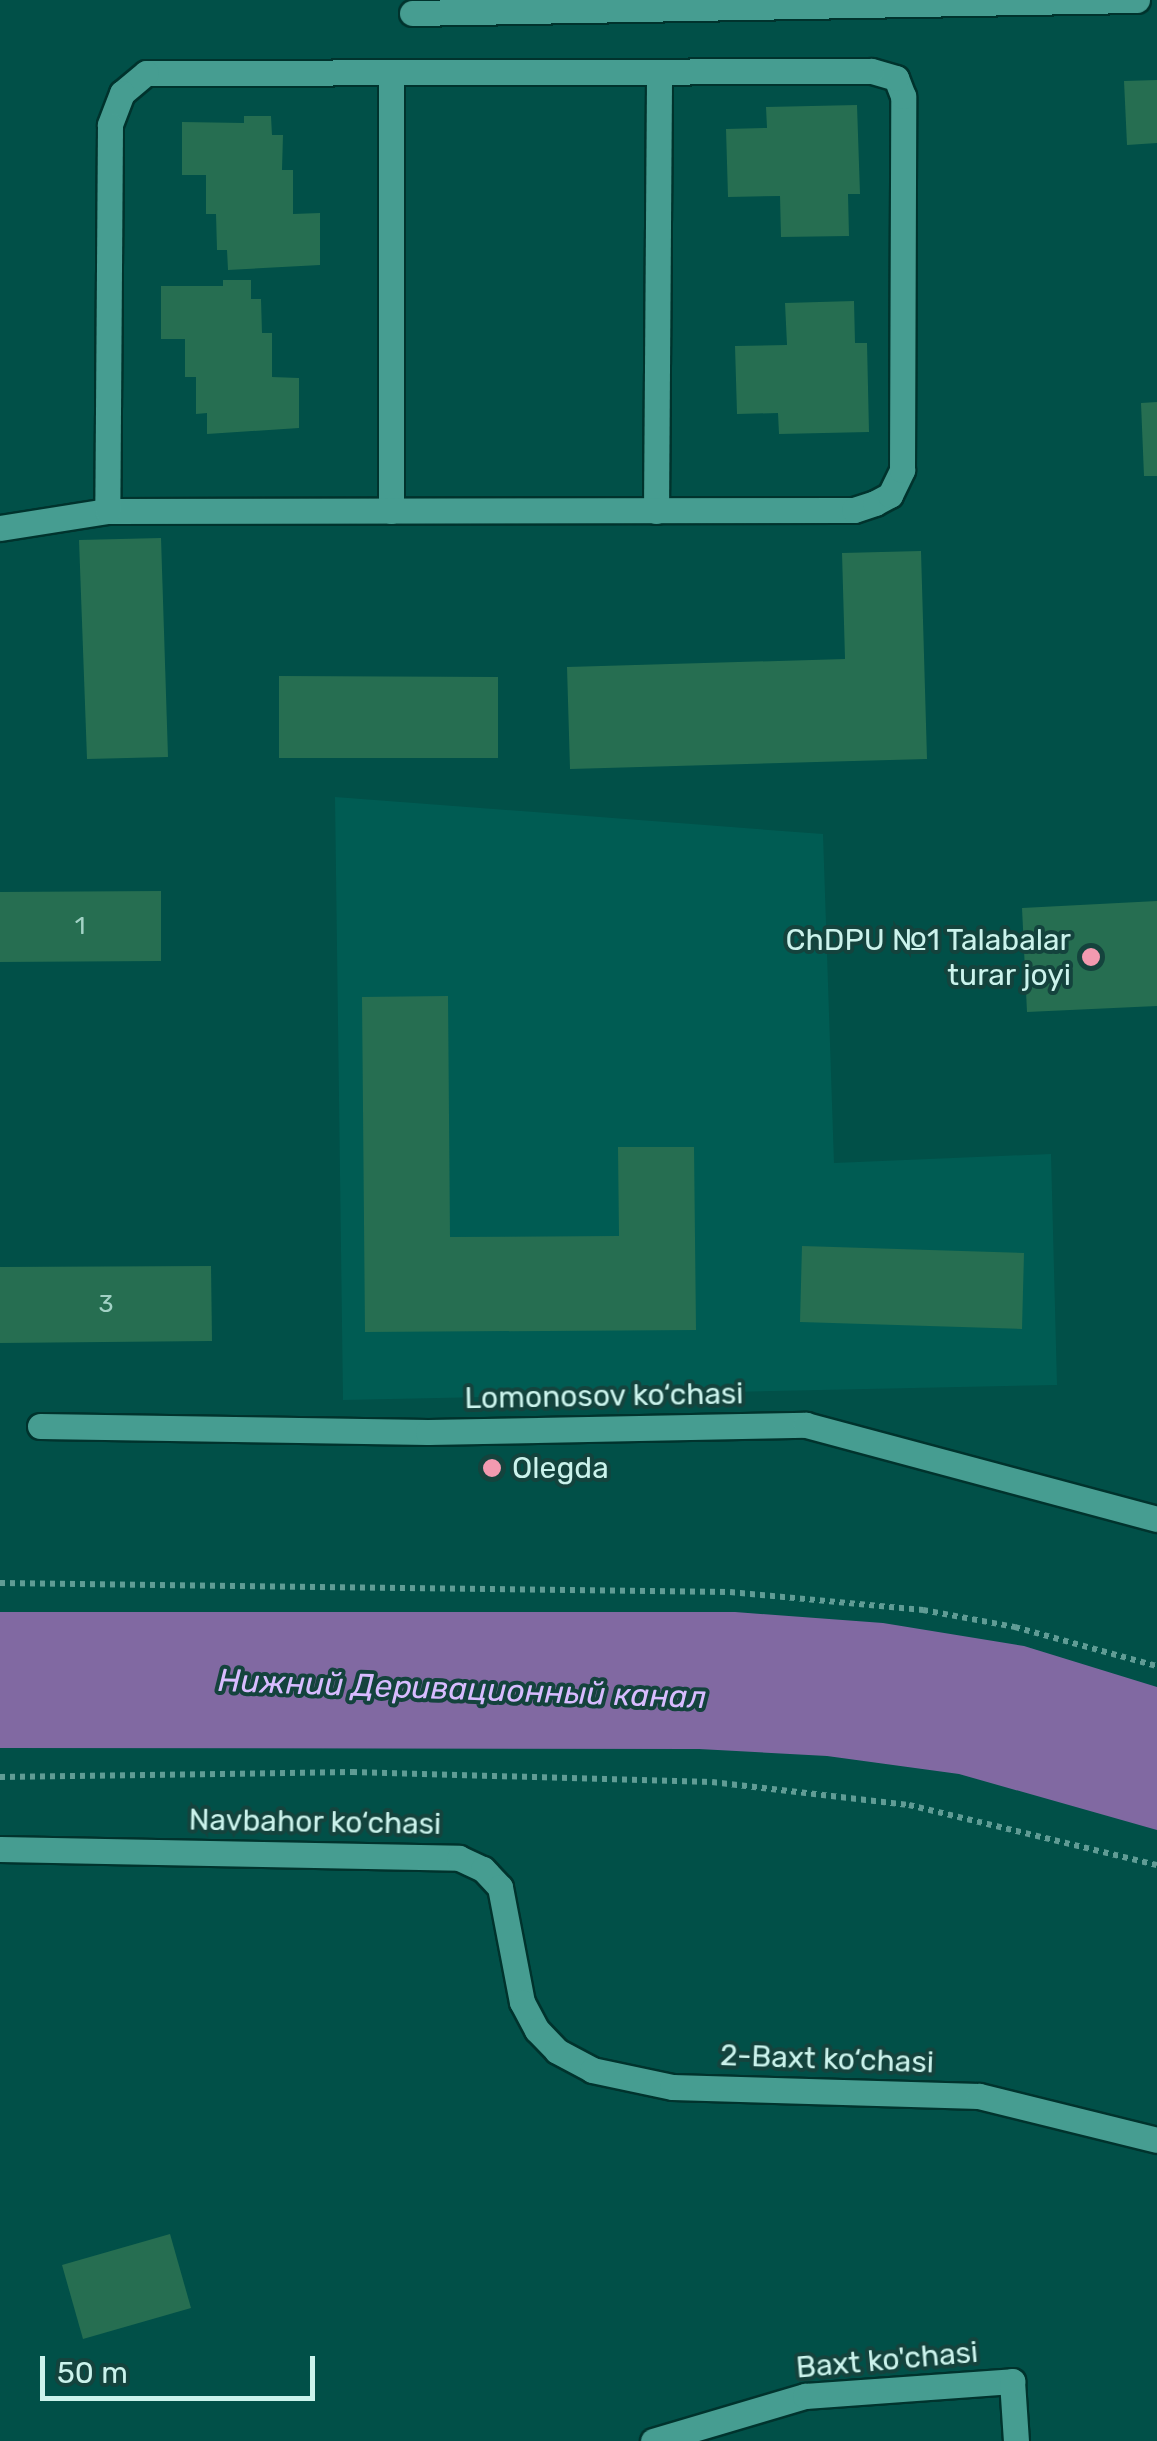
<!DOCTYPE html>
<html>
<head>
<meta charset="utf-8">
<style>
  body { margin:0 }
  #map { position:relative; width:1157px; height:2441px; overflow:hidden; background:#015048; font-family:Rubik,sans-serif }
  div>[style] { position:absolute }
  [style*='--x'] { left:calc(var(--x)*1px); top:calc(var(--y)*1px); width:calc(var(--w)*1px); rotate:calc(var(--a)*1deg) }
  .built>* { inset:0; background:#005c53 }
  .water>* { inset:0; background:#8169a2 }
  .building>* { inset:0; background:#266e51 }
  .path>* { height:6px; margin-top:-3px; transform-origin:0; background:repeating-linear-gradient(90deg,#609c95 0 5px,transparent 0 10px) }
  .roads { filter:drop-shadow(2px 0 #00332d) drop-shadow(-2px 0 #00332d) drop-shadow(0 2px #00332d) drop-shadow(0 -2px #00332d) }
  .minor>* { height:25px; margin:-12.5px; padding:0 12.5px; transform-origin:12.5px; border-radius:12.5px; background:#469d91 }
  .dots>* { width:28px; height:28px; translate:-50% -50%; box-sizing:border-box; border:5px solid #14433d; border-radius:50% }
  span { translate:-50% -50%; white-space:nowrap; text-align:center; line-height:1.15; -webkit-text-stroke:8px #14433d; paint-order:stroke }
  .number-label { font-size:25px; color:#a2d2c5 }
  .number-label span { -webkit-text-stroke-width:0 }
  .poi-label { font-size:30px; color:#cbf3ec }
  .right { translate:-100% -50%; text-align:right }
  .left { translate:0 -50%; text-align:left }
  .street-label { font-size:30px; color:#cbf3ec }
  .water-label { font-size:32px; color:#d8bcff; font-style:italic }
  .scale { position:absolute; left:40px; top:2356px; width:275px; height:45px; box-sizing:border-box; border:5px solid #cbf3ec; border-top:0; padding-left:12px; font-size:30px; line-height:35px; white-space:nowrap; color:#cbf3ec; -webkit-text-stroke:8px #14433d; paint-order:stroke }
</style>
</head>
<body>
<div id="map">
  <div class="built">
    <i style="clip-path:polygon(335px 797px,823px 834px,834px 1163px,1051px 1154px,1057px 1385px,343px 1400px)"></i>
  </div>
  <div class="water">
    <i style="clip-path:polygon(0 1612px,735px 1612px,883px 1623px,1024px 1646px,1157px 1687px,1157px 1830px,959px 1774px,827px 1756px,699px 1749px,0 1748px)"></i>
  </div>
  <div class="building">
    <i style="clip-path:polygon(1157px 80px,1157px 143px,1127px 145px,1124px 81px)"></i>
    <i style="clip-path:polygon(857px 105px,860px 194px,848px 194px,849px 236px,781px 237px,780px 196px,728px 197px,726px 129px,767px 128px,766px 107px)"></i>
    <i style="clip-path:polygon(244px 116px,271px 116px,272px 135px,283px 135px,282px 170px,293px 170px,293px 214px,320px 213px,320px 265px,228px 270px,227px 250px,217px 250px,216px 214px,206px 214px,206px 175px,182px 175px,182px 122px,244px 123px)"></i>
    <i style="clip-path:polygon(223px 280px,251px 280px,251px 299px,261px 299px,262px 333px,272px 333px,272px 377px,299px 378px,299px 428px,207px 434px,207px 413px,196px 414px,196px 377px,185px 377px,185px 339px,161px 339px,161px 286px,223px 286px)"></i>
    <i style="clip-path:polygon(854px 301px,855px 343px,867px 343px,869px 432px,779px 434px,778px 413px,737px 414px,735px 346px,787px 345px,785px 303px)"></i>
    <i style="clip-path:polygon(1157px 402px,1157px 476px,1144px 476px,1141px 403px)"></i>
    <i style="clip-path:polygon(161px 538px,168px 757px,87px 759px,79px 540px)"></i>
    <i style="clip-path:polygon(921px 551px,927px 759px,570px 769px,567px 667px,845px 659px,842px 553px)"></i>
    <i style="clip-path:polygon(279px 676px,498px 677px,498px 758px,279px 758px)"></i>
    <i style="clip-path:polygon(161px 891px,161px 961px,0 962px,0 892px)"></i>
    <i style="clip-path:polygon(1157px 901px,1157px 1006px,1027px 1012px,1022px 908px)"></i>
    <i style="clip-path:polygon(448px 996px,450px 1237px,619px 1236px,618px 1147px,694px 1147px,696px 1330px,365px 1332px,362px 997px)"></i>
    <i style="clip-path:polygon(802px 1246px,1024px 1253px,1022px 1329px,800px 1322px)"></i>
    <i style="clip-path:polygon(211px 1266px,212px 1341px,0 1343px,0 1267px)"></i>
    <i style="clip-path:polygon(170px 2234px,191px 2308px,83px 2339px,62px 2265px)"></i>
  </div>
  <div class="path">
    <i style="--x:0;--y:1583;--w:730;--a:0.71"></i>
    <i style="--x:730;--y:1592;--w:194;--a:5.3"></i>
    <i style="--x:923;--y:1610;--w:94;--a:10.5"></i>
    <i style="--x:1015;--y:1627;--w:147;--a:15.4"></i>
    <i style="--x:0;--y:1777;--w:352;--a:-0.8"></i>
    <i style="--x:352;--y:1772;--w:360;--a:1.6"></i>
    <i style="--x:712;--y:1782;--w:198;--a:6.7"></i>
    <i style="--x:909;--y:1805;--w:255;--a:13.6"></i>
  </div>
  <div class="roads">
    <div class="minor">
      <i style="--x:412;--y:13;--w:725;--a:-1.03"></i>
      <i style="--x:391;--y:73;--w:438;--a:90"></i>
      <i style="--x:656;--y:511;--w:438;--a:-89.6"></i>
      <i style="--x:0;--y:528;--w:108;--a:-9"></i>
      <i style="--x:107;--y:511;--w:747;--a:-0.08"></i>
      <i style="--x:854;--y:510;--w:22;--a:-18"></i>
      <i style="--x:875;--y:503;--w:17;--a:-28"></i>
      <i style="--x:890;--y:495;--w:28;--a:-64"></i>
      <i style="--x:902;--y:470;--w:374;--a:-89.8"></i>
      <i style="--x:903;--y:96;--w:19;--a:-111"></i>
      <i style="--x:896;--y:78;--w:26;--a:-164"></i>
      <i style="--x:871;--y:71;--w:725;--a:179.84"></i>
      <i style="--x:146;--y:73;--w:31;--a:140"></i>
      <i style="--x:122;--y:93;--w:34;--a:111"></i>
      <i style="--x:110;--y:125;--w:386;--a:90.4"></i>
      <i style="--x:40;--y:1426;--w:388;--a:0.9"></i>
      <i style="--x:428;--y:1432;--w:378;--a:-1.1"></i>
      <i style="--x:806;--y:1425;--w:363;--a:15"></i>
      <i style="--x:0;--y:1849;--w:459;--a:1.1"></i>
      <i style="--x:459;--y:1858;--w:26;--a:25"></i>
      <i style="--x:483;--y:1869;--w:25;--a:47"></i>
      <i style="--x:500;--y:1887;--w:117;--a:79.2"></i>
      <i style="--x:522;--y:2002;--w:32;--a:62"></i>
      <i style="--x:537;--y:2030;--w:29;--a:46"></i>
      <i style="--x:557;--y:2051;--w:40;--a:28"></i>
      <i style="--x:592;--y:2070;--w:82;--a:12"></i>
      <i style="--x:672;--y:2087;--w:307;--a:1.7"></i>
      <i style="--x:979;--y:2096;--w:183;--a:13.9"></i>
      <i style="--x:653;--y:2441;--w:159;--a:-16.5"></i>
      <i style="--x:805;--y:2396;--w:208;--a:-4.1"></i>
      <i style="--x:1012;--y:2381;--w:60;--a:86.2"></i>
    </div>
  </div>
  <div class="dots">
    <i style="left:1091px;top:957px;background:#f29ab0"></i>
    <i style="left:492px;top:1468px;background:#f29ab0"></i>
  </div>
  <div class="number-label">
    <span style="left:80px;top:926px">1</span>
    <span style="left:106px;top:1304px">3</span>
  </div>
  <div class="poi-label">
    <span class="right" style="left:1071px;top:957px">ChDPU №1 Talabalar<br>turar joyi</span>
    <span class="left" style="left:512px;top:1468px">Olegda</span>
  </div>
  <div class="street-label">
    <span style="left:604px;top:1396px;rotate:-1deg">Lomonosov ko‘chasi</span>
    <span style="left:315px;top:1822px;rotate:1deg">Navbahor ko‘chasi</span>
    <span style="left:827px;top:2059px;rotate:2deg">2-Baxt ko‘chasi</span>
    <span style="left:887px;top:2360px;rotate:-5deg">Baxt ko'chasi</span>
  </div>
  <div class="water-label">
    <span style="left:462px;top:1689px;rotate:2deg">Нижний Деривационный канал</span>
  </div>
  <div class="scale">50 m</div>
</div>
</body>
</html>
